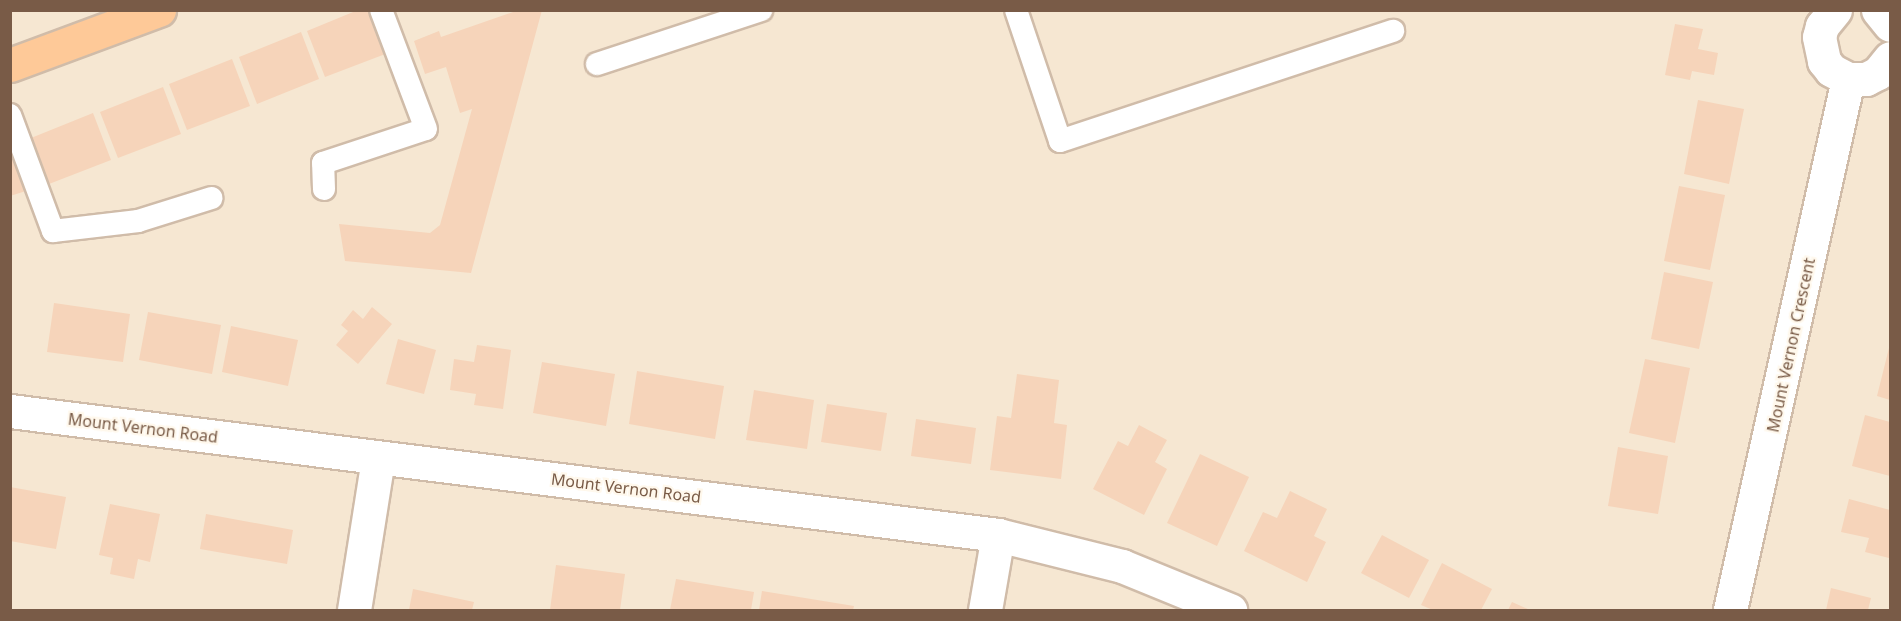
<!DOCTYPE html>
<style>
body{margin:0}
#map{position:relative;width:1901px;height:621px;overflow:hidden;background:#fef5e4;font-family:"Noto Sans",sans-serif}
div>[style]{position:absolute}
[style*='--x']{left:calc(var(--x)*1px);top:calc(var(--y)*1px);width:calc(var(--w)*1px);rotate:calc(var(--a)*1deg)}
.residential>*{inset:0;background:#f6e7d2}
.building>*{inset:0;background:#f6d4ba}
.roads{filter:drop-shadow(2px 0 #d0bca9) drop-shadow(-2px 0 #d0bca9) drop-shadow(0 2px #d0bca9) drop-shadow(0 -2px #d0bca9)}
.service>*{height:22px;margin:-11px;padding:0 11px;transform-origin:11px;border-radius:11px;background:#fff}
.minor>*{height:33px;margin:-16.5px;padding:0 16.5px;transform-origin:16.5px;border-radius:16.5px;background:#fff}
.tertiary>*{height:33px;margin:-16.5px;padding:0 16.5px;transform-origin:16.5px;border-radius:16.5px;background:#fff}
.trunk>*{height:33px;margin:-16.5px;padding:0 16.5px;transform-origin:16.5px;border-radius:16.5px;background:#fec998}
span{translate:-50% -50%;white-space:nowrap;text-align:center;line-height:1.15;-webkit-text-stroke:4.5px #fff8ec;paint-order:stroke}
.street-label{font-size:16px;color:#795b47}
.frame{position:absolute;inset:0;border:12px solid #795b47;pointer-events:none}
</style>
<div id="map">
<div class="residential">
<div style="clip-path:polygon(11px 11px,1890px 11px,1890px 610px,11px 610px)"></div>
</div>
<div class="building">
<div style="clip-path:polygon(358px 10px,372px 10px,388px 53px,325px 77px,307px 31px)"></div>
<div style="clip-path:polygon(519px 10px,542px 10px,471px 273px,345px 261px,339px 224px,430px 233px,440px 225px,472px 109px,460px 113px,446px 67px,425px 74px,414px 41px,439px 31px,441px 37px)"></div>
<div style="clip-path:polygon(1675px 24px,1703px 29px,1698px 49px,1718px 53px,1714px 75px,1692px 71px,1690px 80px,1665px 75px)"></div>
<div style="clip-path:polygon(301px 32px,319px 79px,257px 104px,239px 57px)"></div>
<div style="clip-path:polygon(232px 59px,250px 106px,187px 130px,169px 84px)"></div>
<div style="clip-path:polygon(163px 87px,181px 134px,118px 158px,100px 112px)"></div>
<div style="clip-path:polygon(1698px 100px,1744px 109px,1729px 184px,1684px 174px)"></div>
<div style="clip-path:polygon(93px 113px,111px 160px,49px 184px,31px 138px)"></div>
<div style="clip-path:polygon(16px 150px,29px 190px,10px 196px,10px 151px)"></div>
<div style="clip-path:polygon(1679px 186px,1725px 195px,1710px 270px,1664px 261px)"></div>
<div style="clip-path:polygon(1664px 272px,1713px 282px,1699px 349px,1651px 339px)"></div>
<div style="clip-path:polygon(54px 303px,130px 314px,123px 362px,47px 352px)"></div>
<div style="clip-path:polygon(372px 307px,392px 324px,358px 364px,336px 345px,348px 331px,341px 325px,353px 310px,363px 319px)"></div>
<div style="clip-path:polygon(148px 312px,221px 325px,212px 374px,139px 360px)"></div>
<div style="clip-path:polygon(231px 326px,298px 340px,288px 386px,222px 372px)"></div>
<div style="clip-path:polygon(398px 339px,436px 350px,424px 394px,386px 384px)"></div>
<div style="clip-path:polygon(1890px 344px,1890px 400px,1877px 396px)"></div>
<div style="clip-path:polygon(477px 345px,511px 350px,503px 409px,474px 405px,476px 394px,450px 390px,454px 359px,474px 362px)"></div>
<div style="clip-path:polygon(1645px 359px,1690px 368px,1675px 443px,1629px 433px)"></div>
<div style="clip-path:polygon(542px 362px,615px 374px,606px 426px,533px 413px)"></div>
<div style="clip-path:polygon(637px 371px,724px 386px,715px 439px,629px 424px)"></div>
<div style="clip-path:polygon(1017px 374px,1059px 380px,1054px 423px,1067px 425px,1061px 479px,990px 470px,997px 416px,1011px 418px)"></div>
<div style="clip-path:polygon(754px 390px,814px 400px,807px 449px,746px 440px)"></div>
<div style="clip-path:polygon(827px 404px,887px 413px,881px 451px,821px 442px)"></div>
<div style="clip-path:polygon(1865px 415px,1890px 422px,1890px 476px,1852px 466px)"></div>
<div style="clip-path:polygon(916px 419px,976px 428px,971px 464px,911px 456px)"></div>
<div style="clip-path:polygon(1139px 425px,1167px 440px,1155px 462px,1167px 469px,1144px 515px,1093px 489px,1118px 441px,1128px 446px)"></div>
<div style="clip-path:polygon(1618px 447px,1668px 456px,1658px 514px,1608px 506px)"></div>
<div style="clip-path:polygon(1200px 454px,1249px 477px,1217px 546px,1167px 523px)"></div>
<div style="clip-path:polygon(10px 487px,66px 497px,56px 549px,10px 541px)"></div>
<div style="clip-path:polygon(1290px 491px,1327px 509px,1314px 536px,1326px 542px,1307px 582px,1244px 551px,1263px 512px,1277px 518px)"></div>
<div style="clip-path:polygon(1849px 499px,1890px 510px,1889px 558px,1865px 552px,1869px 538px,1841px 532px)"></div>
<div style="clip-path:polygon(110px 504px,160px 514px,150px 562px,138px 559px,134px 579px,110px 574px,113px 558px,99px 555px)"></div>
<div style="clip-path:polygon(206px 514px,293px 530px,287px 564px,200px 549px)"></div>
<div style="clip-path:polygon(1382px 535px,1429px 560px,1409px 598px,1361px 573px)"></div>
<div style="clip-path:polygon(1442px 563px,1492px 589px,1481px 610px,1433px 610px,1421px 605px)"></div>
<div style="clip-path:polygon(556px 565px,625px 574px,620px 610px,550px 610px)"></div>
<div style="clip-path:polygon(676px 579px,754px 592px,751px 610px,670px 610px)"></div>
<div style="clip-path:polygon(1831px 588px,1871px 598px,1868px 610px,1826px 610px)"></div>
<div style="clip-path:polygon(413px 589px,474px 602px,472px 610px,409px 610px)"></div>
<div style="clip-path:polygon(762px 591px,854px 606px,853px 610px,759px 610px)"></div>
<div style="clip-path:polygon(1512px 602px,1530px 610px,1508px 610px)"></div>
</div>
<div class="roads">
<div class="service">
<div style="--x:1016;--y:10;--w:138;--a:71.4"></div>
<div style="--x:1060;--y:141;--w:351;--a:-18.3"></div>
<div style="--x:597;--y:64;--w:173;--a:-18.2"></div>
<div style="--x:10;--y:115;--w:124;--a:69.7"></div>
<div style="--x:53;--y:231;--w:86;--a:-6.7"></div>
<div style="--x:138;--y:221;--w:77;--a:-17.3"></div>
<div style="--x:324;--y:189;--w:26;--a:-92"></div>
<div style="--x:323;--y:163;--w:108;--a:-18.3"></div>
<div style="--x:426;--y:129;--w:127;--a:-110.7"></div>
</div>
<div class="minor">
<div style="--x:1835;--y:10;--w:21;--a:129"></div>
<div style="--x:1822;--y:26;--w:11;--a:105"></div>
<div style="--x:1819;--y:37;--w:25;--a:78"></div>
<div style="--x:1824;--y:61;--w:11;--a:52"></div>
<div style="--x:1831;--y:70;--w:19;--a:28"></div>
<div style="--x:1848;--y:79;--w:18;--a:0"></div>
<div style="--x:1866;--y:79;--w:13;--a:-27"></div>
<div style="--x:1878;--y:73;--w:19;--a:-51"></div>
<div style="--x:1878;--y:10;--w:19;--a:51"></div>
<div style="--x:354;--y:610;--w:154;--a:-81"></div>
<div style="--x:985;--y:610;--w:76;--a:-80.2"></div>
<div style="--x:1730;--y:610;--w:544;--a:-77.47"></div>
</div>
<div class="tertiary">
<div style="--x:10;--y:411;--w:996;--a:7.15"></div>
<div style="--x:998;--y:535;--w:128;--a:14"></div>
<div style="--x:1122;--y:566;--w:117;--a:22.2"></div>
</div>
<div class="trunk">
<div style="--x:10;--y:65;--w:159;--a:-20.3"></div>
</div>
</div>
<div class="street-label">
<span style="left:1791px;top:345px;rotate:-78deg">Mount Vernon Crescent</span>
<span style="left:143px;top:428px;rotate:7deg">Mount Vernon Road</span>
<span style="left:626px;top:488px;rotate:7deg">Mount Vernon Road</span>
</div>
<div class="frame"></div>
</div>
